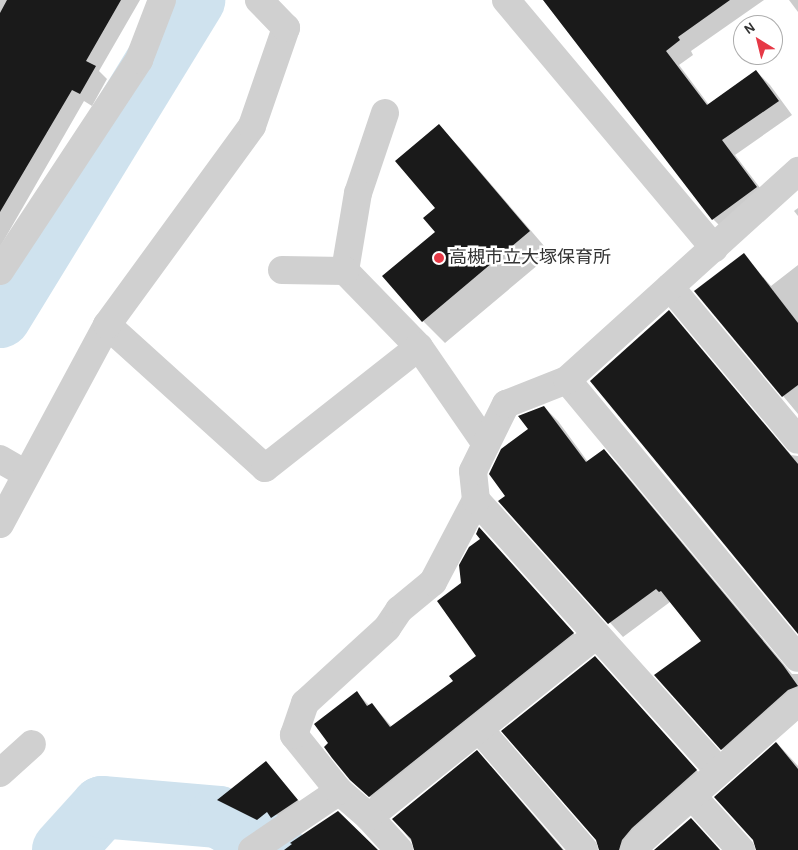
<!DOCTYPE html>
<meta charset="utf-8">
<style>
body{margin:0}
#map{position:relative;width:798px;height:850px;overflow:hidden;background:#fff;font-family:"Alegreya Sans","Noto Sans JP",sans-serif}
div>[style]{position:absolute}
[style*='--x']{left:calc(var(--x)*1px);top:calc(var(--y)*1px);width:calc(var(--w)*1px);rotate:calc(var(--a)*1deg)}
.shadow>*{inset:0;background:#0003}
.river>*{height:62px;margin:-31px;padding:0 31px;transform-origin:31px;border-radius:31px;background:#cfe2ee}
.building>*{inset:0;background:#1a1a1a}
.minor>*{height:28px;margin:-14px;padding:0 14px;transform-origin:14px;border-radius:14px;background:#d0d0d0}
.dots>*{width:14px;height:14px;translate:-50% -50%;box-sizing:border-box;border:2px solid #fff;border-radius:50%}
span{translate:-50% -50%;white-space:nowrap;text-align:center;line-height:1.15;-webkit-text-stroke:5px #fff;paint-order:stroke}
.poi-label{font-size:18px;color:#333}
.left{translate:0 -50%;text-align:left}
.north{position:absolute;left:733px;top:15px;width:50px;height:50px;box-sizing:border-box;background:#fff;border:1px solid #adadad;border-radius:50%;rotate:324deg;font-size:14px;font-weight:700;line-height:20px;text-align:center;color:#333}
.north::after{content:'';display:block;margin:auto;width:18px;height:22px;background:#e63946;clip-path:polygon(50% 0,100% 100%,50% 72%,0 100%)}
</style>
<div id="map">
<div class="shadow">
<div style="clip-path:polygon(0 0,140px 0,99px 71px,107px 79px,92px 106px,84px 101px,0 247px)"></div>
<div style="clip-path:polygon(543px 0,764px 0,691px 51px,693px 55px,679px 65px,709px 105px,756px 71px,770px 85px,792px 115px,735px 155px,770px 201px,727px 233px,713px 219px)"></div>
<div style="clip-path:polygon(789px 0,798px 0,798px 12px)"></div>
<div style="clip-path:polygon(439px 126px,460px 148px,551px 254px,445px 343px,423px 321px,436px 232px)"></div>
<div style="clip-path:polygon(798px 208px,798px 216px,794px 211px)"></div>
<div style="clip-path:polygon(744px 255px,771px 286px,798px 265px,798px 414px,696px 291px)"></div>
<div style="clip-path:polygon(669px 312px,791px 455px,798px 456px,798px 631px)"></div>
<div style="clip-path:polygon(544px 407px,558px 421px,588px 462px,604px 451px,618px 465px,792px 674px,798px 674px,798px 707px,735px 762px,722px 749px,703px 642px,670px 602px,623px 637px,500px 501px,507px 496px,530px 429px)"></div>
<div style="clip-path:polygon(480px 529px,586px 647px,384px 809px,365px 793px,357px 693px,370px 706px,372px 704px,392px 727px,455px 682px,478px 656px,462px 584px,482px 540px)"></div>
<div style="clip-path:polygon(609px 672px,710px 785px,639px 850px,600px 850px)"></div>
<div style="clip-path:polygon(777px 743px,798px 766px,798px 850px,757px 850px,754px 839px,716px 797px)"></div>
<div style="clip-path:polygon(266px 763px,312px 816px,287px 833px,272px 817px,243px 781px)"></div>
<div style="clip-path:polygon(491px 766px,564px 850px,415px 850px,415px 846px,394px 819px)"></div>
</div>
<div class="river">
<div style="--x:0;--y:317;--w:372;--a:-58.5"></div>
<div style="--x:63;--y:850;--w:58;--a:-47.8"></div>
<div style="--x:102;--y:807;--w:117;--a:4.9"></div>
<div style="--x:219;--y:817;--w:65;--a:30.5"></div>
</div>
<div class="building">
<div style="clip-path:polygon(7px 0,121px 0,86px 61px,96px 66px,80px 94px,72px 90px,0 212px,0 13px)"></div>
<div style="clip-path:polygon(543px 0,730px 0,678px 37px,680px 40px,666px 51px,707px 105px,756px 70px,779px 101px,722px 140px,757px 187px,712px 220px)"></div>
<div style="clip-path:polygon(439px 124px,530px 231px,422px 322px,382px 276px,435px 232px,423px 218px,435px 208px,395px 161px)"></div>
<div style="clip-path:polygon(744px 253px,798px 323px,798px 385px,782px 397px,694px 291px)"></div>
<div style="clip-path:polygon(669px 310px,798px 464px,798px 634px,590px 381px)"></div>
<div style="clip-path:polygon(544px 406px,586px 462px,604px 449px,783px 665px,798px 686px,788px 690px,721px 750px,654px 675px,701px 641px,661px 591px,659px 592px,656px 589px,608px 624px,498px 501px,505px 496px,489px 474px,501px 449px,528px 429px,518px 416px)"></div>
<div style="clip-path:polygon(479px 527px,574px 633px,369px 797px,350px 780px,332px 758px,324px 747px,328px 743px,314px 724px,357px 691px,367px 706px,372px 703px,390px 727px,453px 681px,449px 676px,476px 656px,437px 601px,461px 583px,459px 565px,469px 547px,480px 539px,476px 534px)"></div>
<div style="clip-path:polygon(595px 656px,697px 770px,632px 828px,622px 840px,619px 850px,599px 850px,596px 840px,501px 731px)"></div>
<div style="clip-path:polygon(776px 742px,798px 769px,798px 850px,756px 850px,753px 840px,714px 797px)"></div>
<div style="clip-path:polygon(477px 750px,563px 850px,414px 850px,411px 839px,392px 819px)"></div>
<div style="clip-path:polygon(266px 761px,298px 800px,271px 818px,267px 812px,257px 820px,217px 800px)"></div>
<div style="clip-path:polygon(338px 811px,378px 850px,284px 850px,292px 844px,290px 843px)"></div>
<div style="clip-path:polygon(691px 818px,720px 850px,654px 850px)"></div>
</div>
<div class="minor">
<div style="--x:506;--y:0;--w:324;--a:50"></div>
<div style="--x:385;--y:113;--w:84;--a:108.6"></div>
<div style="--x:358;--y:193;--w:79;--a:99.5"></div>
<div style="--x:345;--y:271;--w:106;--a:45.8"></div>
<div style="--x:282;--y:270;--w:63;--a:0.9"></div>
<div style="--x:0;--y:271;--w:253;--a:-56.6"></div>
<div style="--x:139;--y:60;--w:64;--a:-69"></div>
<div style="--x:670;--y:287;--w:199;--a:50.1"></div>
<div style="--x:107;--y:325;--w:213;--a:42.1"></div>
<div style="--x:265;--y:468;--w:196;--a:-38.2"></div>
<div style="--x:419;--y:347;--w:118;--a:55.4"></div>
<div style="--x:567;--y:380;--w:361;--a:50.3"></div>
<div style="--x:0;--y:459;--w:30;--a:30"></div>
<div style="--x:476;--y:500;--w:364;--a:48.1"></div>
<div style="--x:0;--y:524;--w:226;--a:-61.7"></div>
<div style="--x:107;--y:325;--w:246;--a:-53.9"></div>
<div style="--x:252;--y:126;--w:104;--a:-70.9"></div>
<div style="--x:286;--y:28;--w:39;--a:-134"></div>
<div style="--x:479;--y:729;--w:160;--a:49"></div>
<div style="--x:0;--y:773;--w:43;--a:-42.2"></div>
<div style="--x:692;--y:796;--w:73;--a:47.8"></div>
<div style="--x:369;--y:817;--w:291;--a:-38.7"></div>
<div style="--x:252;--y:850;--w:105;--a:-34.1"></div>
<div style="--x:399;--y:850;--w:45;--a:-132.3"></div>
<div style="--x:369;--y:817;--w:40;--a:-139"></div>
<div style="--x:339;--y:791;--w:72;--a:-128.8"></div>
<div style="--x:294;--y:735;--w:34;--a:-71"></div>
<div style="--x:305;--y:703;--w:111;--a:-42.4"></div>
<div style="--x:387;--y:628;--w:22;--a:-56"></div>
<div style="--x:399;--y:610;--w:44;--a:-39.5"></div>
<div style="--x:433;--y:582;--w:93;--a:-62.3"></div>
<div style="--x:476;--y:500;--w:29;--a:-96"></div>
<div style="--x:473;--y:471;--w:75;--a:-63.8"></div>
<div style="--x:506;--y:404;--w:66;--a:-21.5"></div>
<div style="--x:567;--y:380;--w:312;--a:-42.1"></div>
<div style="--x:634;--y:850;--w:13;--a:-51"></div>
<div style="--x:642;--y:840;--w:208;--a:-41.5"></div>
</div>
<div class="dots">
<div style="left:439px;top:258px;background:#e63946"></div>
</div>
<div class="poi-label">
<span class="left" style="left:449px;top:258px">高槻市立大塚保育所</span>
</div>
<div class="north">N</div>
</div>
